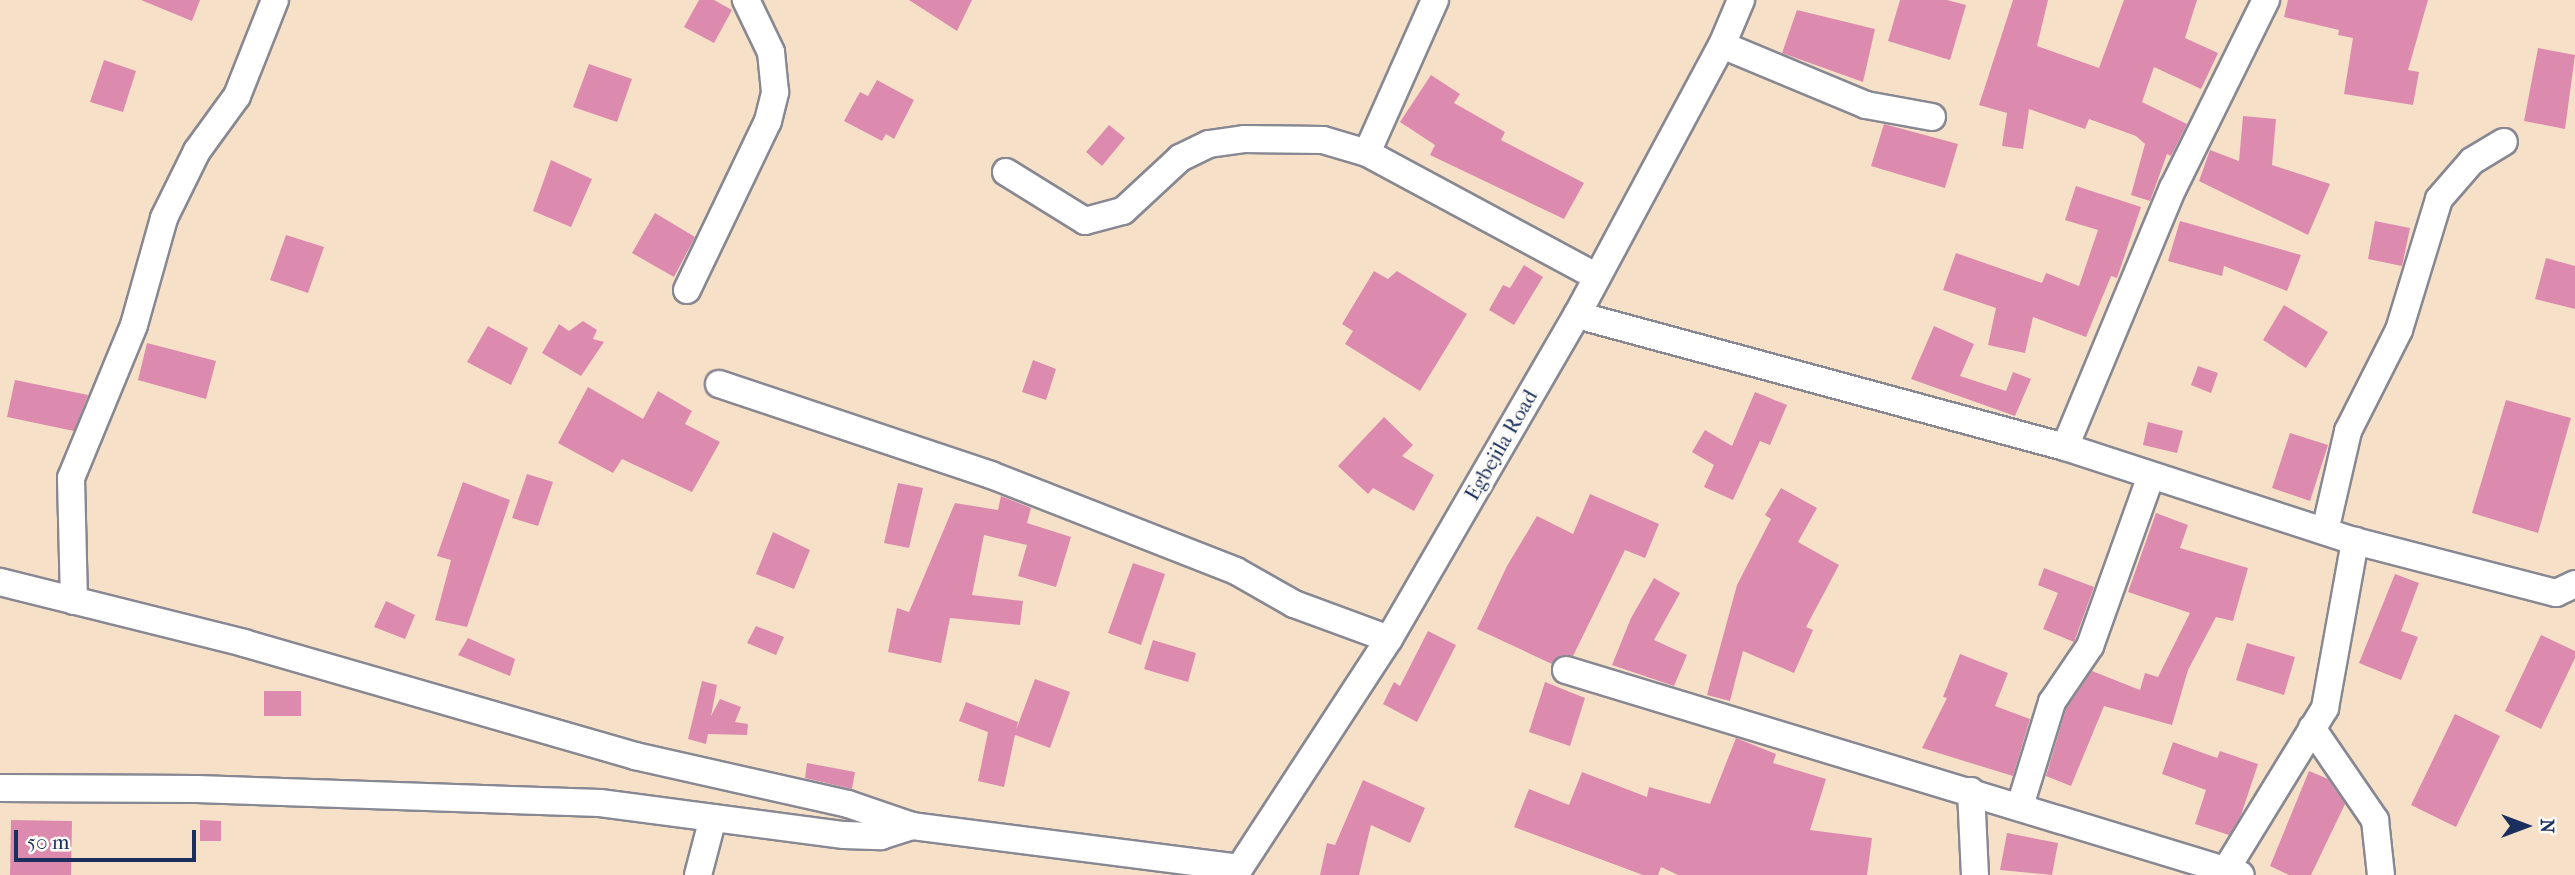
<!DOCTYPE html>
<style>
body{margin:0}
#map{position:relative;width:2575px;height:875px;overflow:hidden;background:#f6e1c8;font-family:"IM FELL French Canon",serif}
div>[style]{position:absolute}
[style*='--x']{left:calc(var(--x)*1px);top:calc(var(--y)*1px);width:calc(var(--w)*1px);rotate:calc(var(--a)*1deg)}
.building>*{inset:0;background:#dc8baf}
.roads{filter:drop-shadow(2px 0 #888893) drop-shadow(-2px 0 #888893) drop-shadow(0 2px #888893) drop-shadow(0 -2px #888893)}
.minor>*{height:26px;margin:-13px;padding:0 13px;transform-origin:13px;border-radius:13px;background:#fff}
span{translate:-50% -50%;white-space:nowrap;text-align:center;line-height:1.15;-webkit-text-stroke:6px #fdfcf7;paint-order:stroke}
.street-label{font-size:21px;color:#1b2f5e}
.north{position:absolute;left:2491px;top:791px;width:70px;height:70px;-webkit-text-stroke:5px #fdfcf7;paint-order:stroke;rotate:90deg;font-size:19px;font-weight:700;line-height:28px;text-align:center;color:#1b2f5e}
.north::after{content:'';display:block;margin:auto;width:24px;height:32px;background:#1b2f5e;clip-path:polygon(50% 0,100% 100%,50% 72%,0 100%)}
.scale{position:absolute;left:14px;top:830px;width:182px;height:32px;box-sizing:border-box;border:4px solid #1b2f5e;border-top:0;padding-left:9px;font-size:21px;line-height:24px;white-space:nowrap;color:#1b2f5e;-webkit-text-stroke:5px #fdfcf7;paint-order:stroke}
</style>
<div id="map">
<div class="building">
<div style="clip-path:polygon(141px 0,200px 0,192px 21px)"></div>
<div style="clip-path:polygon(699px 0,714px 0,732px 10px,714px 43px,684px 27px)"></div>
<div style="clip-path:polygon(909px 0,972px 0,957px 31px)"></div>
<div style="clip-path:polygon(1900px 0,1947px 0,1966px 5px,1950px 60px,1888px 41px)"></div>
<div style="clip-path:polygon(2013px 0,2048px 0,2037px 46px,2099px 68px,2124px 0,2197px 0,2185px 38px,2218px 53px,2201px 89px,2154px 67px,2142px 102px,2187px 124px,2171px 156px,2167px 154px,2150px 201px,2131px 195px,2145px 144px,2136px 136px,2089px 119px,2085px 129px,2029px 109px,2023px 149px,2002px 146px,2007px 113px,1979px 105px)"></div>
<div style="clip-path:polygon(2288px 0,2428px 0,2408px 70px,2419px 72px,2413px 105px,2344px 94px,2353px 38px,2338px 35px,2339px 30px,2284px 17px)"></div>
<div style="clip-path:polygon(1797px 10px,1875px 29px,1863px 82px,1782px 53px)"></div>
<div style="clip-path:polygon(2538px 48px,2575px 55px,2565px 129px,2524px 121px)"></div>
<div style="clip-path:polygon(104px 60px,136px 71px,123px 112px,90px 102px)"></div>
<div style="clip-path:polygon(589px 64px,632px 79px,617px 122px,573px 107px)"></div>
<div style="clip-path:polygon(1431px 75px,1460px 94px,1454px 103px,1505px 132px,1501px 140px,1584px 183px,1564px 219px,1430px 155px,1435px 145px,1400px 122px)"></div>
<div style="clip-path:polygon(877px 80px,914px 100px,894px 139px,886px 134px,882px 141px,844px 121px,860px 92px,868px 96px)"></div>
<div style="clip-path:polygon(2243px 116px,2276px 119px,2272px 165px,2330px 184px,2308px 235px,2199px 181px,2210px 150px,2239px 161px)"></div>
<div style="clip-path:polygon(1884px 124px,1958px 144px,1945px 188px,1871px 166px)"></div>
<div style="clip-path:polygon(1109px 125px,1125px 138px,1102px 166px,1086px 152px)"></div>
<div style="clip-path:polygon(551px 160px,592px 179px,571px 227px,533px 211px)"></div>
<div style="clip-path:polygon(2076px 186px,2141px 207px,2117px 278px,2111px 276px,2086px 337px,2033px 317px,2025px 353px,1988px 345px,1996px 308px,1943px 290px,1956px 253px,2042px 283px,2046px 273px,2079px 286px,2098px 230px,2065px 220px)"></div>
<div style="clip-path:polygon(655px 213px,695px 237px,674px 277px,632px 253px)"></div>
<div style="clip-path:polygon(2180px 221px,2301px 255px,2287px 291px,2224px 266px,2222px 276px,2168px 261px)"></div>
<div style="clip-path:polygon(2375px 221px,2410px 228px,2402px 266px,2368px 259px)"></div>
<div style="clip-path:polygon(286px 235px,324px 247px,308px 293px,270px 280px)"></div>
<div style="clip-path:polygon(2546px 258px,2575px 266px,2575px 309px,2535px 299px)"></div>
<div style="clip-path:polygon(1524px 265px,1543px 277px,1514px 325px,1489px 310px,1503px 285px,1510px 288px)"></div>
<div style="clip-path:polygon(1374px 271px,1388px 279px,1397px 271px,1467px 314px,1420px 391px,1345px 344px,1353px 331px,1342px 324px)"></div>
<div style="clip-path:polygon(2284px 305px,2328px 332px,2306px 368px,2263px 340px)"></div>
<div style="clip-path:polygon(583px 321px,597px 330px,593px 339px,604px 342px,581px 376px,542px 353px,559px 324px,569px 331px)"></div>
<div style="clip-path:polygon(488px 326px,528px 348px,511px 385px,467px 362px)"></div>
<div style="clip-path:polygon(1934px 326px,1974px 344px,1960px 376px,2006px 391px,2013px 372px,2031px 379px,2015px 416px,1911px 379px)"></div>
<div style="clip-path:polygon(147px 343px,216px 361px,206px 399px,138px 380px)"></div>
<div style="clip-path:polygon(1033px 360px,1056px 369px,1046px 400px,1022px 392px)"></div>
<div style="clip-path:polygon(2198px 366px,2218px 373px,2211px 393px,2191px 385px)"></div>
<div style="clip-path:polygon(15px 380px,88px 395px,74px 431px,7px 417px)"></div>
<div style="clip-path:polygon(588px 387px,643px 419px,658px 391px,692px 411px,685px 424px,720px 442px,692px 492px,622px 459px,613px 473px,558px 443px)"></div>
<div style="clip-path:polygon(1755px 392px,1787px 405px,1770px 445px,1760px 441px,1733px 500px,1704px 487px,1714px 465px,1692px 452px,1705px 430px,1732px 446px)"></div>
<div style="clip-path:polygon(2506px 400px,2571px 418px,2538px 533px,2472px 513px)"></div>
<div style="clip-path:polygon(1384px 417px,1413px 445px,1402px 456px,1434px 475px,1414px 511px,1373px 488px,1368px 494px,1338px 466px)"></div>
<div style="clip-path:polygon(2148px 422px,2183px 431px,2177px 453px,2143px 445px)"></div>
<div style="clip-path:polygon(2290px 433px,2328px 445px,2310px 501px,2272px 488px)"></div>
<div style="clip-path:polygon(527px 474px,553px 482px,538px 526px,512px 518px)"></div>
<div style="clip-path:polygon(463px 482px,510px 500px,467px 627px,435px 620px,451px 560px,437px 556px)"></div>
<div style="clip-path:polygon(898px 483px,923px 488px,909px 548px,884px 543px)"></div>
<div style="clip-path:polygon(1781px 488px,1817px 508px,1798px 542px,1839px 565px,1806px 627px,1813px 630px,1794px 673px,1743px 651px,1730px 701px,1707px 695px,1737px 585px,1771px 519px,1765px 515px)"></div>
<div style="clip-path:polygon(1590px 494px,1659px 524px,1645px 558px,1625px 550px,1573px 656px,1562px 655px,1552px 664px,1477px 629px,1507px 566px,1537px 516px,1573px 534px)"></div>
<div style="clip-path:polygon(1001px 496px,1031px 508px,1027px 523px,1071px 537px,1056px 587px,1018px 576px,1027px 545px,984px 535px,972px 595px,1023px 601px,1020px 625px,950px 618px,941px 663px,888px 652px,897px 608px,909px 612px,955px 503px,998px 510px)"></div>
<div style="clip-path:polygon(2156px 513px,2188px 525px,2180px 548px,2248px 568px,2233px 621px,2216px 617px,2188px 670px,2172px 725px,2104px 706px,2071px 786px,2046px 776px,2066px 709px,2092px 671px,2140px 690px,2145px 673px,2158px 677px,2190px 613px,2128px 592px)"></div>
<div style="clip-path:polygon(773px 532px,810px 550px,794px 589px,756px 574px)"></div>
<div style="clip-path:polygon(1133px 563px,1165px 574px,1141px 645px,1108px 633px)"></div>
<div style="clip-path:polygon(2044px 568px,2094px 587px,2074px 642px,2043px 629px,2058px 593px,2038px 585px)"></div>
<div style="clip-path:polygon(2395px 574px,2419px 583px,2401px 631px,2418px 637px,2401px 680px,2359px 663px)"></div>
<div style="clip-path:polygon(1654px 578px,1680px 593px,1654px 640px,1687px 655px,1674px 686px,1612px 665px,1631px 618px)"></div>
<div style="clip-path:polygon(386px 601px,415px 615px,405px 639px,374px 627px)"></div>
<div style="clip-path:polygon(756px 626px,784px 637px,776px 655px,747px 643px)"></div>
<div style="clip-path:polygon(1428px 631px,1456px 645px,1417px 722px,1383px 704px,1394px 682px,1400px 686px)"></div>
<div style="clip-path:polygon(2541px 635px,2575px 651px,2575px 658px,2541px 729px,2505px 711px)"></div>
<div style="clip-path:polygon(468px 638px,515px 659px,510px 676px,458px 655px)"></div>
<div style="clip-path:polygon(1153px 640px,1196px 653px,1188px 682px,1144px 669px)"></div>
<div style="clip-path:polygon(2247px 643px,2295px 657px,2284px 695px,2236px 680px)"></div>
<div style="clip-path:polygon(1960px 654px,2008px 673px,1995px 706px,2030px 719px,2013px 776px,1922px 748px,1947px 698px,1943px 697px)"></div>
<div style="clip-path:polygon(1035px 679px,1070px 692px,1050px 748px,1015px 735px,1004px 787px,978px 781px,988px 732px,959px 721px,966px 702px,1018px 722px,1016px 730px)"></div>
<div style="clip-path:polygon(702px 681px,717px 685px,711px 716px,720px 699px,741px 707px,735px 722px,748px 724px,747px 735px,708px 734px,706px 744px,688px 739px)"></div>
<div style="clip-path:polygon(1545px 682px,1585px 698px,1570px 746px,1529px 732px)"></div>
<div style="clip-path:polygon(264px 691px,301px 691px,301px 716px,264px 716px)"></div>
<div style="clip-path:polygon(2455px 714px,2500px 736px,2456px 827px,2411px 805px)"></div>
<div style="clip-path:polygon(1736px 738px,1776px 754px,1773px 763px,1826px 779px,1810px 830px,1872px 838px,1867px 875px,1678px 875px,1661px 867px,1658px 875px,1643px 875px,1514px 827px,1529px 789px,1569px 805px,1582px 772px,1647px 797px,1649px 787px,1710px 804px)"></div>
<div style="clip-path:polygon(2173px 742px,2217px 758px,2220px 751px,2258px 764px,2241px 815px,2229px 835px,2195px 824px,2206px 790px,2162px 774px)"></div>
<div style="clip-path:polygon(807px 763px,855px 772px,852px 789px,805px 778px)"></div>
<div style="clip-path:polygon(2309px 771px,2328px 779px,2345px 804px,2311px 875px,2289px 875px,2270px 866px)"></div>
<div style="clip-path:polygon(1363px 780px,1425px 808px,1410px 843px,1371px 825px,1359px 875px,1320px 875px,1327px 843px,1335px 845px)"></div>
<div style="clip-path:polygon(11px 820px,72px 821px,71px 875px,10px 875px)"></div>
<div style="clip-path:polygon(200px 820px,221px 821px,221px 841px,200px 841px)"></div>
<div style="clip-path:polygon(2007px 833px,2058px 843px,2052px 875px,2000px 870px)"></div>
</div>
<div class="roads">
<div class="minor">
<div style="--x:1435;--y:0;--w:167;--a:114"></div>
<div style="--x:1367;--y:153;--w:261;--a:28.3"></div>
<div style="--x:1722;--y:45;--w:156;--a:22.6"></div>
<div style="--x:1866;--y:105;--w:67;--a:10.3"></div>
<div style="--x:1006;--y:172;--w:93;--a:31.8"></div>
<div style="--x:1085;--y:221;--w:39;--a:-15"></div>
<div style="--x:1123;--y:211;--w:78;--a:-42.9"></div>
<div style="--x:1180;--y:158;--w:32;--a:-26"></div>
<div style="--x:1209;--y:144;--w:35;--a:-8"></div>
<div style="--x:1244;--y:139;--w:79;--a:0.7"></div>
<div style="--x:1323;--y:140;--w:46;--a:16.5"></div>
<div style="--x:687;--y:290;--w:187;--a:-64.4"></div>
<div style="--x:768;--y:121;--w:30;--a:-76"></div>
<div style="--x:775;--y:92;--w:40;--a:-95.7"></div>
<div style="--x:771;--y:52;--w:58;--a:-115.7"></div>
<div style="--x:1577;--y:315;--w:506;--a:15.14"></div>
<div style="--x:2065;--y:447;--w:305;--a:18"></div>
<div style="--x:2355;--y:541;--w:208;--a:14.5"></div>
<div style="--x:2556;--y:593;--w:21;--a:-25"></div>
<div style="--x:719;--y:384;--w:287;--a:18.5"></div>
<div style="--x:991;--y:475;--w:263;--a:21.4"></div>
<div style="--x:1236;--y:571;--w:67;--a:29.6"></div>
<div style="--x:1294;--y:604;--w:101;--a:20.2"></div>
<div style="--x:2065;--y:447;--w:281;--a:-67.4"></div>
<div style="--x:2173;--y:188;--w:210;--a:-63.7"></div>
<div style="--x:2325;--y:531;--w:103;--a:-77"></div>
<div style="--x:2348;--y:431;--w:113;--a:-63.2"></div>
<div style="--x:2399;--y:330;--w:137;--a:-73"></div>
<div style="--x:2439;--y:199;--w:50;--a:-49"></div>
<div style="--x:2472;--y:161;--w:37;--a:-31"></div>
<div style="--x:0;--y:582;--w:252;--a:14"></div>
<div style="--x:244;--y:643;--w:407;--a:16.1"></div>
<div style="--x:635;--y:756;--w:218;--a:12.7"></div>
<div style="--x:848;--y:804;--w:68;--a:19"></div>
<div style="--x:74;--y:601;--w:123;--a:-91.4"></div>
<div style="--x:71;--y:478;--w:165;--a:-67.6"></div>
<div style="--x:134;--y:325;--w:111;--a:-74.3"></div>
<div style="--x:164;--y:218;--w:75;--a:-63.8"></div>
<div style="--x:197;--y:151;--w:68;--a:-54"></div>
<div style="--x:237;--y:96;--w:103;--a:-68.4"></div>
<div style="--x:1566;--y:670;--w:705;--a:16.89"></div>
<div style="--x:2312;--y:728;--w:112;--a:55.6"></div>
<div style="--x:2375;--y:820;--w:55;--a:83.8"></div>
<div style="--x:0;--y:788;--w:197;--a:0.3"></div>
<div style="--x:197;--y:789;--w:403;--a:2"></div>
<div style="--x:600;--y:803;--w:246;--a:7.5"></div>
<div style="--x:844;--y:835;--w:37;--a:2"></div>
<div style="--x:881;--y:836;--w:33;--a:-18"></div>
<div style="--x:912;--y:826;--w:329;--a:7.3"></div>
<div style="--x:1971;--y:791;--w:84;--a:87.3"></div>
<div style="--x:2020;--y:806;--w:109;--a:-72.9"></div>
<div style="--x:2052;--y:702;--w:68;--a:-55.8"></div>
<div style="--x:2090;--y:646;--w:178;--a:-70.3"></div>
<div style="--x:2227;--y:868;--w:188;--a:-58.5"></div>
<div style="--x:2325;--y:708;--w:170;--a:-79.8"></div>
<div style="--x:698;--y:875;--w:59;--a:-75.3"></div>
<div style="--x:1235;--y:875;--w:282;--a:-56.9"></div>
<div style="--x:1389;--y:639;--w:375;--a:-59.9"></div>
<div style="--x:1577;--y:315;--w:306;--a:-61.8"></div>
<div style="--x:1722;--y:45;--w:49;--a:-67.1"></div>
</div>
</div>
<div class="street-label">
<span style="left:1501px;top:445px;rotate:-60deg">Egbejila Road</span>
</div>
<div class="north">N</div>
<div class="scale">50 m</div>
</div>
